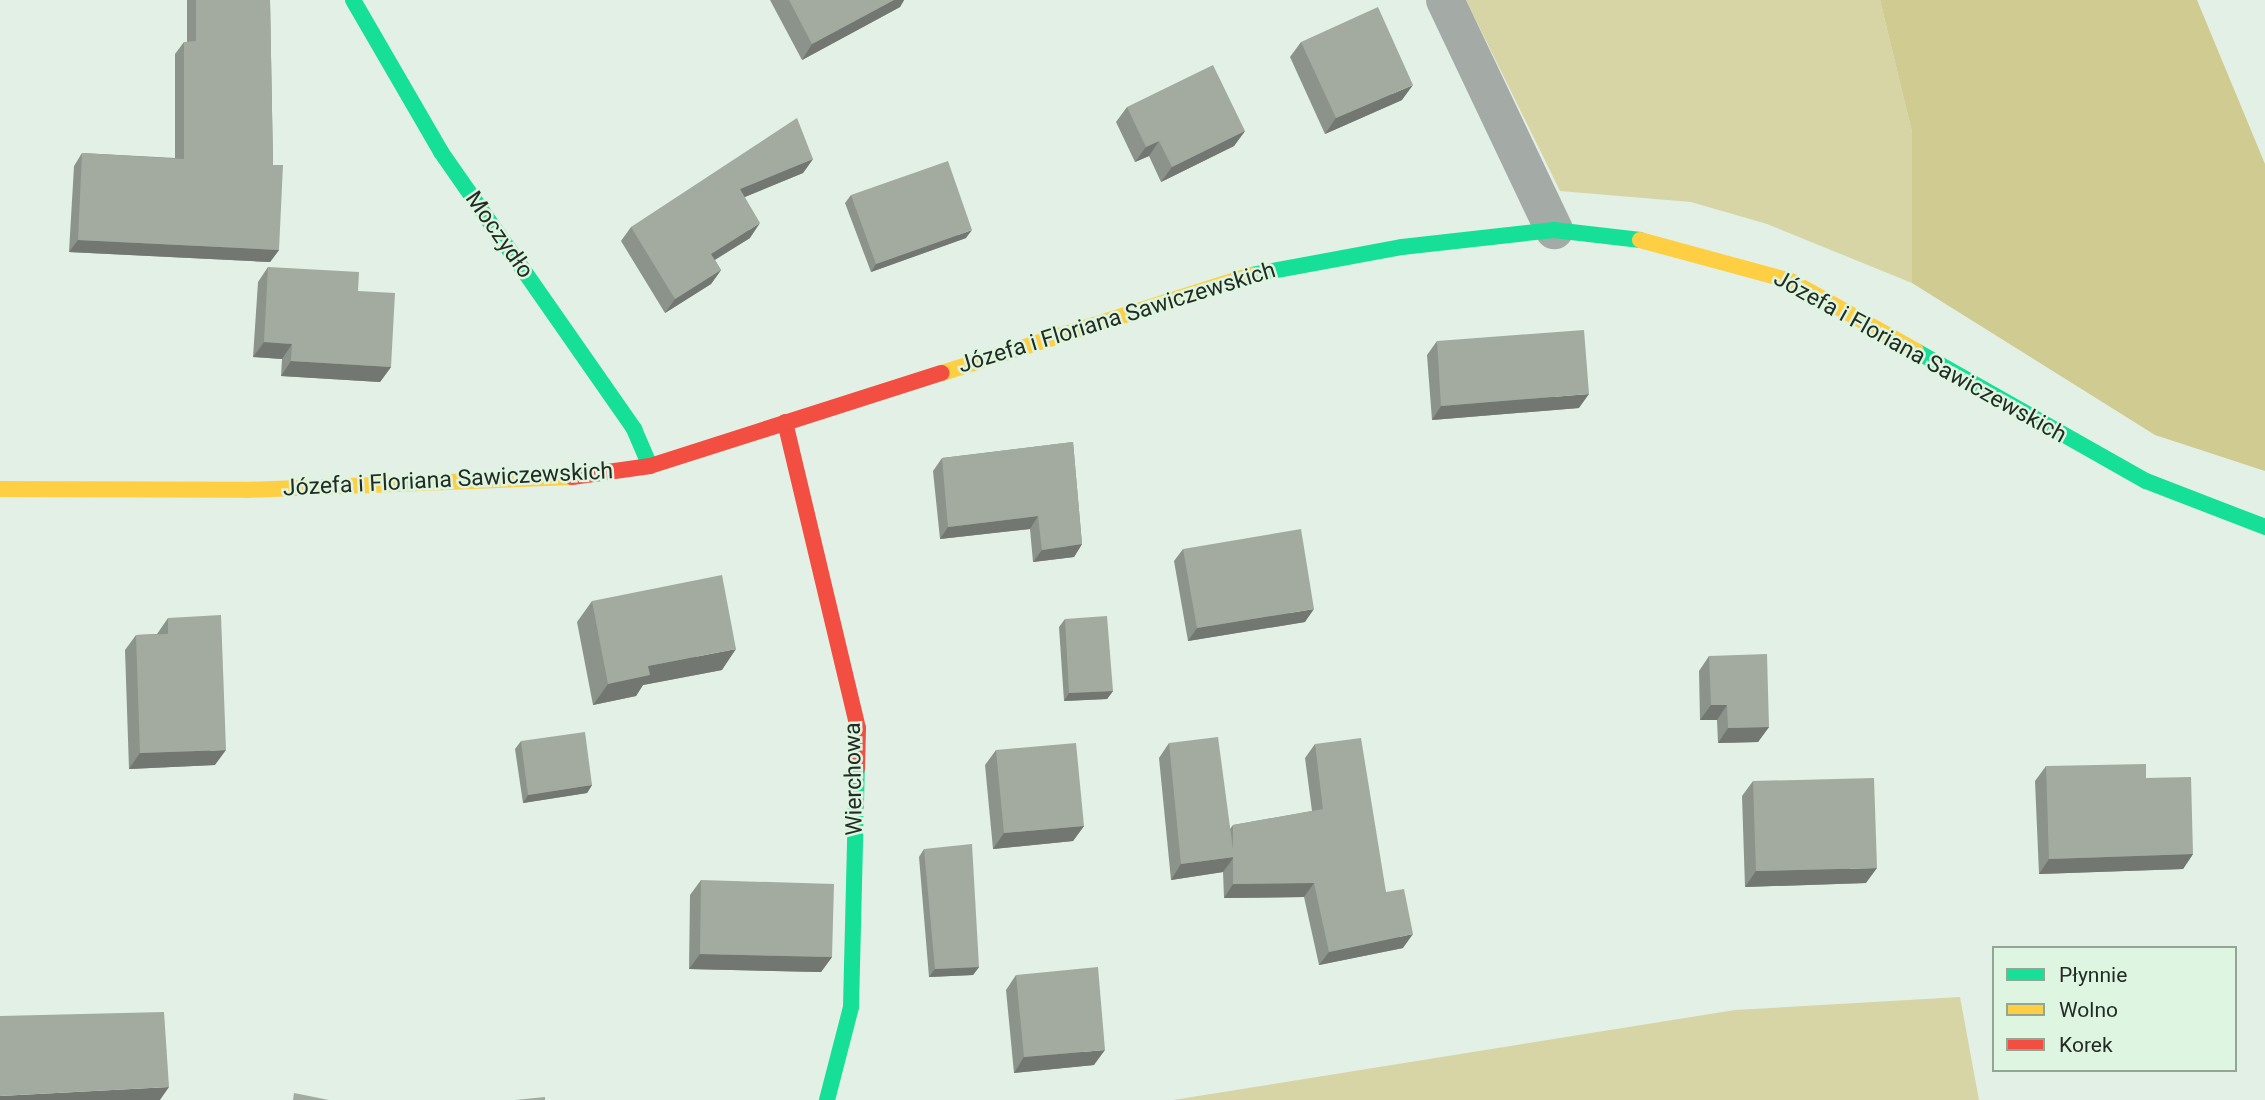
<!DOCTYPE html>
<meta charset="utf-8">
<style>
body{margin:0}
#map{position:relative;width:2265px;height:1100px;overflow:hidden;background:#e3f0e5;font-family:Roboto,sans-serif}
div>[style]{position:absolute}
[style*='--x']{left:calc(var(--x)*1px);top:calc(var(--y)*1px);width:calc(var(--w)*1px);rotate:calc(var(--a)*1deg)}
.green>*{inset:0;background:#d7d5a6}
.forest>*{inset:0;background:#cfcb91}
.street>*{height:38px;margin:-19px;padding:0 19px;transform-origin:19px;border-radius:19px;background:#a4aba7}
.fast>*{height:16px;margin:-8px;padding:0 8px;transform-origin:8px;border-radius:8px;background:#16e098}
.slow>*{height:16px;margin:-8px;padding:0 8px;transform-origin:8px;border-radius:8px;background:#ffcf43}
.jam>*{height:16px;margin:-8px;padding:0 8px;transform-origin:8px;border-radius:8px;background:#f24e42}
.wall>*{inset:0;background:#8c938a}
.shaded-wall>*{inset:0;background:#727871}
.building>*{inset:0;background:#a3aba1}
span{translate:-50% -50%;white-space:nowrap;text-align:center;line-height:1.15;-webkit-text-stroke:5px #def5e1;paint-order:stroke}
.street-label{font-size:23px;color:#232c24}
.legend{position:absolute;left:1992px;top:946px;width:245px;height:126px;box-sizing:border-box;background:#def5e1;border:2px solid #93a595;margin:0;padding:9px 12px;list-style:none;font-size:21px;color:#232c24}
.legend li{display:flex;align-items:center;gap:14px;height:35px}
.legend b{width:35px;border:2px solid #93a595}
</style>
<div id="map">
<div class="green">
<div style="clip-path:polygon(1466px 0,1880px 0,1912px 132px,1912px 283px,1767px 224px,1691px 202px,1560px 191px)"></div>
<div style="clip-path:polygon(1960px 997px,1979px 1100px,1173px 1100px,1735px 1010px)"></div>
</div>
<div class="forest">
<div style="clip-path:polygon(1880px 0,2197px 0,2265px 164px,2265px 471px,2155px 435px,1912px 283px,1912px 132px)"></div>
</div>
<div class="street">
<div style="--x:1445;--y:0;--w:255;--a:64.6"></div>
</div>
<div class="fast">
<div style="--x:353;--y:0;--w:176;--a:59.9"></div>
<div style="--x:441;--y:152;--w:338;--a:55.1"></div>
<div style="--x:634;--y:429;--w:40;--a:66.6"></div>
<div style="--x:1251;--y:275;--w:154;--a:-10.5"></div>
<div style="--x:1402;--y:247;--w:153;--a:-6.4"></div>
<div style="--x:1554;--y:230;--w:87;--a:6.6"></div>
<div style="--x:1916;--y:351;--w:264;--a:29.5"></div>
<div style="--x:2146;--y:481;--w:128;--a:21.1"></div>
<div style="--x:827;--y:1100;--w:96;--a:-75.5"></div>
<div style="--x:851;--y:1007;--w:238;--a:-88.6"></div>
</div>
<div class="slow">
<div style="--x:1640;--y:240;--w:156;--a:15.2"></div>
<div style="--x:1791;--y:281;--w:143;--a:29.2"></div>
<div style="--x:942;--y:373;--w:324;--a:-17.6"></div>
<div style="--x:0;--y:489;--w:246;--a:0.2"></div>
<div style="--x:246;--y:490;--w:326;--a:-2.3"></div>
</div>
<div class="jam">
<div style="--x:785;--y:422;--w:315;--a:76.6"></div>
<div style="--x:858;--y:728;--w:41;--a:91.4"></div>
<div style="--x:572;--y:477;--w:79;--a:-8"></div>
<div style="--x:650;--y:466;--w:306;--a:-17.7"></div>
</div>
<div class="wall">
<div style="clip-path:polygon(187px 0,270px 0,273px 165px,279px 250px,270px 262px,69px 252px,74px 166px,82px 153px,175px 158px,175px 54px,184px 42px,187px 42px)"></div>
<div style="clip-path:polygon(770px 0,904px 0,900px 7px,802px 60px)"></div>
<div style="clip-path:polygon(1301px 42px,1402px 100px,1325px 134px,1290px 57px)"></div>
<div style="clip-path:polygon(1127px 107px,1245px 131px,1234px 146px,1161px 182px,1149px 156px,1135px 162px,1116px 122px)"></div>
<div style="clip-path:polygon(813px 159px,803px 173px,745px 197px,750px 238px,715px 260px,721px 270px,711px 284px,665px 313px,621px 241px,631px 227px)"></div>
<div style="clip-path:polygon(851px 195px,966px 238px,871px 272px,845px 203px)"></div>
<div style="clip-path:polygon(268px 267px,358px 291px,391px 367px,380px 382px,281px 376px,282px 359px,253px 357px,258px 282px)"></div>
<div style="clip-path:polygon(1437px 341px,1579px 408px,1432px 420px,1427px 355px)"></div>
<div style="clip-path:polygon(1073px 442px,1082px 544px,1074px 557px,1033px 562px,1030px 529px,940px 539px,933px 471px,942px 458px)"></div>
<div style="clip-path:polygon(1183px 549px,1305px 622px,1188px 641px,1174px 561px)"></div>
<div style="clip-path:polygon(592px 601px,722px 670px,643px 685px,636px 696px,593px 705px,577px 622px)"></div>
<div style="clip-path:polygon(168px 618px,215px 765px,129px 769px,125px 650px,136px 635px,157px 634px)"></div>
<div style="clip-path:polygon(1065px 619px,1113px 691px,1107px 699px,1064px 701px,1059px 627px)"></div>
<div style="clip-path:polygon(1709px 656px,1769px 727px,1758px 742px,1718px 743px,1717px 720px,1700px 720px,1699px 671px)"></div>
<div style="clip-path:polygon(521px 741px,592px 785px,587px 793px,523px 803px,515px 749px)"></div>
<div style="clip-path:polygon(1169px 743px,1230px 829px,1233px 825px,1312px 811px,1305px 758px,1315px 744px,1386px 892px,1403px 948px,1319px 965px,1304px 897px,1224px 898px,1223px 872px,1171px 880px,1159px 758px)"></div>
<div style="clip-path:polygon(996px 750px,1084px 826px,1073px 841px,993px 849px,985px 765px)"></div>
<div style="clip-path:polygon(2046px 766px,2146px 778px,2193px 854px,2183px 869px,2039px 874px,2035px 781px)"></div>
<div style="clip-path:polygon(1753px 781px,1866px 883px,1745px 887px,1742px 796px)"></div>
<div style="clip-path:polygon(924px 849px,979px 967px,973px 975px,929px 977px,919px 857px)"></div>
<div style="clip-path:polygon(701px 880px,832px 957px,821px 972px,689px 969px,690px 895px)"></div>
<div style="clip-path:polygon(1016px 975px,1094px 1065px,1014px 1073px,1006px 990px)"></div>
</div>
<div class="shaded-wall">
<div style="clip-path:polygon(894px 0,904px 0,900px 7px,802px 60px,812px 44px)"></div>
<div style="clip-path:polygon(1413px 85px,1402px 100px,1325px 134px,1336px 118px)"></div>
<div style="clip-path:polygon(1245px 131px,1234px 146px,1161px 182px,1172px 167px)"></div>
<div style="clip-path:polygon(1159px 141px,1149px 156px,1135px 162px,1146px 147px)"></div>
<div style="clip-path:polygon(813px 159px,803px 173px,730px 203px,740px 189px)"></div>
<div style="clip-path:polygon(760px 223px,750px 238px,701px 268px,711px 254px)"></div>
<div style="clip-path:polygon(972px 230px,966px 238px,871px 272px,876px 264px)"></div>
<div style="clip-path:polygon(78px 240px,279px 250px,270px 262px,69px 252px)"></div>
<div style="clip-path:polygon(721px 270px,711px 284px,665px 313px,675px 299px)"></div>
<div style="clip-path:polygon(264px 342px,292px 344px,282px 359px,253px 357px)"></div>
<div style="clip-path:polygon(291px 361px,391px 367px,380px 382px,281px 376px)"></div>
<div style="clip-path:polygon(1589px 394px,1579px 408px,1432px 420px,1441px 406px)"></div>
<div style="clip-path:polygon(1038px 516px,1030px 529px,940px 539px,948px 527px)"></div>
<div style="clip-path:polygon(1082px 544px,1074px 557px,1033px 562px,1042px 550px)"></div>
<div style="clip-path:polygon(1314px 609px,1305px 622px,1188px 641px,1197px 628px)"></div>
<div style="clip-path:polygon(736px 649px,722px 670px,643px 685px,636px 696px,593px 705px,608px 684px,648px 666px)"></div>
<div style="clip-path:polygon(1113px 691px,1107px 699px,1064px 701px,1069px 693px)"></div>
<div style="clip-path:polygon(1711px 705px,1727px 705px,1717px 720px,1700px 720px)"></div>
<div style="clip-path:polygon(1769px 727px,1758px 742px,1718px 743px,1728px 728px)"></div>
<div style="clip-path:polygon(226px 750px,215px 765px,129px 769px,140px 753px)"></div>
<div style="clip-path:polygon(592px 785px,587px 793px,523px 803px,528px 795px)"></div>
<div style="clip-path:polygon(1084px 826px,1073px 841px,993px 849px,1004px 833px)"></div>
<div style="clip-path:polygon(2193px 854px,2183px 869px,2039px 874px,2049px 859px)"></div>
<div style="clip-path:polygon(1234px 857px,1223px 872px,1171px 880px,1181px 864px)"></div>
<div style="clip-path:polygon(1877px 868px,1866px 883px,1745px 887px,1756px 871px)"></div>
<div style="clip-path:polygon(1314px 883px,1304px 897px,1224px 898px,1233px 884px)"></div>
<div style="clip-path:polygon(1413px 934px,1403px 948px,1319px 965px,1329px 952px)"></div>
<div style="clip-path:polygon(700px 954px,832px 957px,821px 972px,689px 969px)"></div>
<div style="clip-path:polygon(979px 967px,973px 975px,929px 977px,935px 969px)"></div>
<div style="clip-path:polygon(1105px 1050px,1094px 1065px,1014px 1073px,1024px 1057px)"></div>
<div style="clip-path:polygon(169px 1087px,160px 1100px,0 1100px,0 1096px)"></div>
</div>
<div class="building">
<div style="clip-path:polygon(196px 0,270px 0,273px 165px,283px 165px,279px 250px,78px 240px,82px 153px,184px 159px,184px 42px,196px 41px)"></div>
<div style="clip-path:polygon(789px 0,894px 0,812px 44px)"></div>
<div style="clip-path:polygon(1378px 7px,1413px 85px,1336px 118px,1301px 42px)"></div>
<div style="clip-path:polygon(1213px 65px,1245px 131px,1172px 167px,1159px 141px,1146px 147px,1127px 107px)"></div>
<div style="clip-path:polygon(797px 118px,813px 159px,740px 189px,760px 223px,711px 254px,721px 270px,675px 299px,631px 227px)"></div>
<div style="clip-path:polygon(948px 161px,972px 230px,876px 264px,851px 195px)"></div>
<div style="clip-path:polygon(268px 267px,359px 272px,358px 291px,395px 293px,391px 367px,291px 361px,292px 344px,264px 342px)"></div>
<div style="clip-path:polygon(1584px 330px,1589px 394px,1441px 406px,1437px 341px)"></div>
<div style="clip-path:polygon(1073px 442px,1082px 544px,1042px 550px,1038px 516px,948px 527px,942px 458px)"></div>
<div style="clip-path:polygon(1301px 529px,1314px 609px,1197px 628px,1183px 549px)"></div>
<div style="clip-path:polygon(722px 575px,736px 649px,648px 666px,650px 675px,608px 684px,592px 601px)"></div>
<div style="clip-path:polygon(221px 615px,226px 750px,140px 753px,136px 635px,168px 634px,168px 618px)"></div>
<div style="clip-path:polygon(1107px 616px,1113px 691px,1069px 693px,1065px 619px)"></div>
<div style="clip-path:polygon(1767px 654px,1769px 727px,1728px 728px,1727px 705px,1711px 705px,1709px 656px)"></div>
<div style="clip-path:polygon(585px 732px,592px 785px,528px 795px,521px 741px)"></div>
<div style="clip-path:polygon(1218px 737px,1234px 857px,1181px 864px,1169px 743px)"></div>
<div style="clip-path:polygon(1361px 738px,1386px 892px,1404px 889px,1413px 934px,1329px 952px,1314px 883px,1233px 884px,1233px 825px,1323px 809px,1315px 744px)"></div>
<div style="clip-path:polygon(1076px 743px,1084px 826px,1004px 833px,996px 750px)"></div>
<div style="clip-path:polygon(2146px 764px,2146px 778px,2191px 777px,2193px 854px,2049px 859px,2046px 766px)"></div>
<div style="clip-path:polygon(1874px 778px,1877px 868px,1756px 871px,1753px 781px)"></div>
<div style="clip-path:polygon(972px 844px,979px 967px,935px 969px,924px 849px)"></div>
<div style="clip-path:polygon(701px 880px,834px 884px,832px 957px,700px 954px)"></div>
<div style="clip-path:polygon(1098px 967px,1105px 1050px,1024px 1057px,1016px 975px)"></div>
<div style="clip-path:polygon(164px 1012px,169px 1087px,0 1096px,0 1016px)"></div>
<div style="clip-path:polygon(294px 1093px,329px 1100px,293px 1100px)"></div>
<div style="clip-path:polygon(545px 1097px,545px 1100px,515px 1100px)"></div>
</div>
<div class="street-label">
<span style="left:499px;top:235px;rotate:55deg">Moczydło</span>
<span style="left:1117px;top:318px;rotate:-17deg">Józefa i Floriana Sawiczewskich</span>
<span style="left:1920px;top:357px;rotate:29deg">Józefa i Floriana Sawiczewskich</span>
<span style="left:448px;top:480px;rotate:-3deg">Józefa i Floriana Sawiczewskich</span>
<span style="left:854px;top:779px;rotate:-91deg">Wierchowa</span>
</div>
<ul class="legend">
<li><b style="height:9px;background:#16e098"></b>Płynnie</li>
<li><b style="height:9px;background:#ffcf43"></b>Wolno</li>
<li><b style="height:9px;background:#f24e42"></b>Korek</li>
</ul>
</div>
